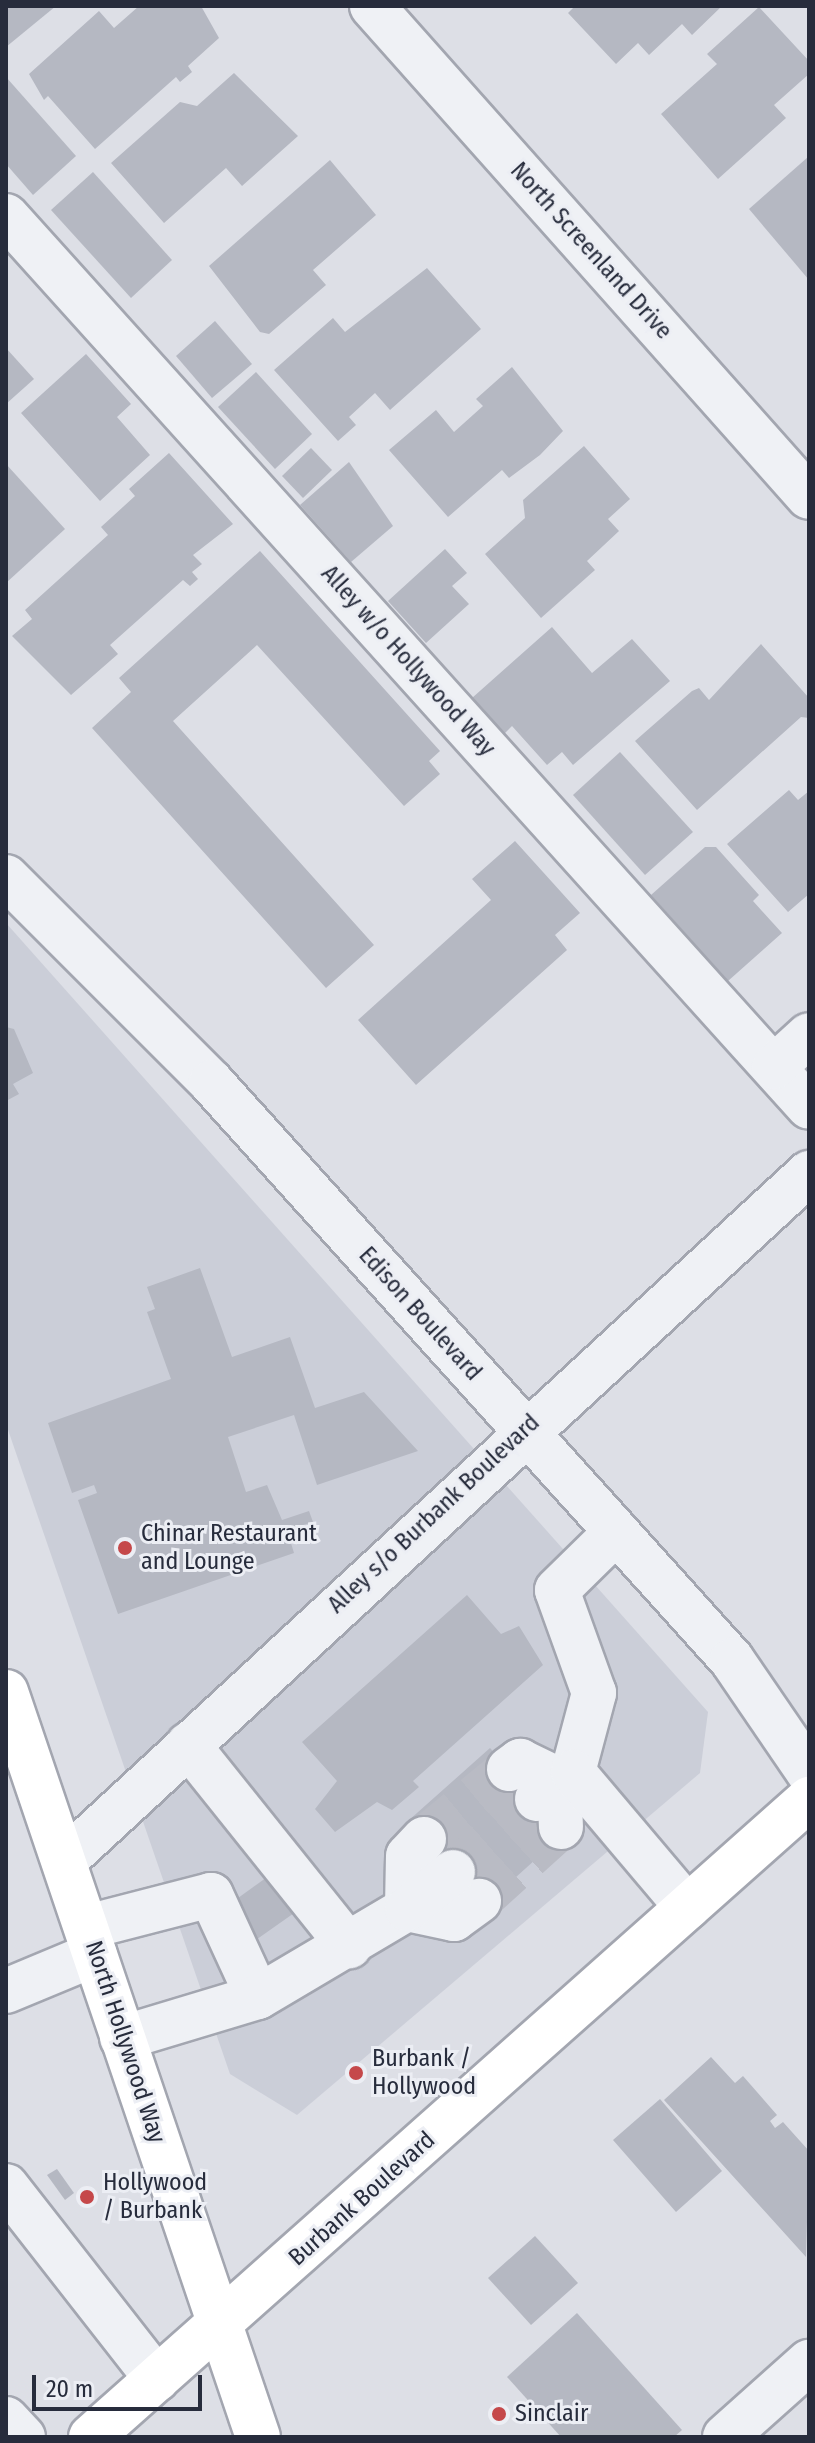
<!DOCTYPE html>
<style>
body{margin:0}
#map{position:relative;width:815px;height:2443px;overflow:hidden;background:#dddfe6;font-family:"Fira Sans Condensed",sans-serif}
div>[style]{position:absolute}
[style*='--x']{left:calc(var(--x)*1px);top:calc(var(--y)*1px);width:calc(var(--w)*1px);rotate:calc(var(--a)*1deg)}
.built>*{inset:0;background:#cbced8}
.building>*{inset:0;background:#b5b8c2}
.minor-tunnel>*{height:44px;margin-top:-22px;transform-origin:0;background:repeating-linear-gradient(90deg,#b9bbc4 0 44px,transparent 0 66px)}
.roads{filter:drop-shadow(2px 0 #a3a6b0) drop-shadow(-2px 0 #a3a6b0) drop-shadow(0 2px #a3a6b0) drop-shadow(0 -2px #a3a6b0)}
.minor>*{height:44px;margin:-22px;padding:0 22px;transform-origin:22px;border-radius:22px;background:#eff1f5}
.major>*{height:44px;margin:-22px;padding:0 22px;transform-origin:22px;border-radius:22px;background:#fff}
.dots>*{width:22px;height:22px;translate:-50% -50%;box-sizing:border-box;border:4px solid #eceef4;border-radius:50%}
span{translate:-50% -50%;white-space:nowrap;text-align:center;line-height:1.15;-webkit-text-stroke:6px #eceef4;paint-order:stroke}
.street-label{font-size:24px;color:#272c3c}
.poi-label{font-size:24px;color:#272c3c}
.left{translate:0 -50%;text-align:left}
.frame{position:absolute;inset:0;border:8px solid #272c3c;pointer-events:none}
.scale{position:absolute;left:32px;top:2375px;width:170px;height:36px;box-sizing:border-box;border:4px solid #272c3c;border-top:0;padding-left:10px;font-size:24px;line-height:28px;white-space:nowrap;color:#272c3c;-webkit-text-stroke:6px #eceef4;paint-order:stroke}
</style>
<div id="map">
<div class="built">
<div style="clip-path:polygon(6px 923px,708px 1712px,700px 1773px,297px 2115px,230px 2074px,6px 1424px)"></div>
</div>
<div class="building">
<div style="clip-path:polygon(6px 6px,56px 6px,6px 47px)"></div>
<div style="clip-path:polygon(139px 6px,201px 6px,219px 38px,188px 66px,192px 72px,180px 82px,176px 77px,95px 149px,48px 96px,44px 100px,29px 74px,99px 11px,114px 28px)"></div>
<div style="clip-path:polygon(575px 6px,722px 6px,692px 35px,682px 24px,649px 55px,638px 43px,616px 64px,568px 13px)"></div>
<div style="clip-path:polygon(759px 7px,809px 61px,809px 74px,774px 105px,786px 118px,718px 179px,661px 114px,717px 64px,707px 54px)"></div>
<div style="clip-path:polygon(234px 73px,298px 136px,242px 186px,226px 168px,164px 223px,111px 163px,180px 102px,197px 106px)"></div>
<div style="clip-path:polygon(6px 77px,76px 156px,33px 195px,6px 164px)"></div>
<div style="clip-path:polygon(808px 157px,809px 159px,809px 280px,749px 209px)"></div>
<div style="clip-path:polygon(330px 160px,376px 215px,313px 270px,326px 285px,269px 334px,260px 332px,209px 266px)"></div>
<div style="clip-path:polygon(93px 172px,172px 260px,131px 298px,51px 210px)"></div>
<div style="clip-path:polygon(427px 268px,481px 329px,390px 410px,375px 393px,349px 417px,356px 425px,338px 441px,274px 370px,333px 318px,345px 332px)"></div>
<div style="clip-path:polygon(215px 321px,252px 364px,212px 398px,176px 356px)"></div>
<div style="clip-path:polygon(6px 348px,34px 379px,6px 404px)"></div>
<div style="clip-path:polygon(86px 354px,131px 404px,117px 417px,150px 455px,100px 501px,21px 413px)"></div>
<div style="clip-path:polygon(512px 367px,563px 431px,540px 455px,509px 478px,502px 470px,448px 517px,389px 450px,436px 410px,454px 432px,483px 406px,476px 399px)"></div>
<div style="clip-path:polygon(256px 372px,312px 434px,275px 469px,218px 407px)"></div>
<div style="clip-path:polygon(584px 446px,630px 499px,608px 519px,619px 531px,587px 561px,595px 570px,541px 618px,485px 554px,525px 518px,523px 500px)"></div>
<div style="clip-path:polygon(311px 448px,332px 470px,303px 498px,282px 476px)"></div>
<div style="clip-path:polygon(169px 453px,233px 524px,193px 555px,202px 564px,192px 572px,198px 579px,190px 586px,183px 580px,110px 645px,118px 654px,71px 695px,12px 636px,32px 619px,25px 610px,108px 535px,101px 527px,135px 496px,129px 489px)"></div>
<div style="clip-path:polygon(349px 462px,393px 526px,351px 562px,300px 505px)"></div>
<div style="clip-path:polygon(6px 464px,65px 529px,6px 583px)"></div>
<div style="clip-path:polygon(445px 549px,467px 573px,452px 586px,469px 604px,426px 643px,388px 601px)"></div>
<div style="clip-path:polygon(260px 551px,440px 751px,429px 761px,440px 774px,404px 806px,257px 645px,173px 721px,374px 945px,326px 988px,92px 728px,131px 692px,119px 678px)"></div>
<div style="clip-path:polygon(552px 627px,592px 673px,632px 639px,670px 681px,573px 765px,562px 752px,547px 765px,512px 726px,504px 734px,472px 698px)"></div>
<div style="clip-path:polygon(761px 644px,809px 698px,809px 718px,801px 717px,697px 810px,635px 741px,692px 691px,699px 688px,709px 700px)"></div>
<div style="clip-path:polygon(620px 752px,693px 832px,645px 875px,573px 795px)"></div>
<div style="clip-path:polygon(789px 790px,798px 800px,809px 791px,809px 894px,788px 912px,727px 844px)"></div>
<div style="clip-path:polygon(515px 841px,580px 913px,555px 935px,567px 950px,416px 1085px,358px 1020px,491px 900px,472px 879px)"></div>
<div style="clip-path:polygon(705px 847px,716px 847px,759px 895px,753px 901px,782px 933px,728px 981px,651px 895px)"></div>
<div style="clip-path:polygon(6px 1027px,14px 1029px,33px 1073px,13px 1084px,19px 1094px,6px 1101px)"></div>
<div style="clip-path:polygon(200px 1268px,232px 1357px,290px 1337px,315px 1408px,364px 1392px,418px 1451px,317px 1485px,294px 1415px,228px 1437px,246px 1492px,267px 1485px,282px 1520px,309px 1511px,313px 1522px,287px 1530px,294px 1553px,118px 1614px,78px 1500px,97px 1493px,94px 1485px,72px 1493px,48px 1423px,171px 1379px,147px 1312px,155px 1309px,147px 1287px)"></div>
<div style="clip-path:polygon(467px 1595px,501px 1634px,519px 1626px,543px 1665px,413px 1781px,419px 1787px,392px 1810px,377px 1802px,335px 1832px,315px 1809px,337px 1781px,302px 1742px)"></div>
<div style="clip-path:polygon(490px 1748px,566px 1832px,484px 1906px,408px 1821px)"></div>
<div style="clip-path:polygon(270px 1875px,297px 1911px,253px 1942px,227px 1906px)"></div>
<div style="clip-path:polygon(711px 2057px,735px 2083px,743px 2076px,777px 2115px,770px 2121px,775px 2128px,783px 2122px,809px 2151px,806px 2257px,664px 2100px)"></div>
<div style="clip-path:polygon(660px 2099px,722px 2171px,676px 2212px,613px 2140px)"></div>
<div style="clip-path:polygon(57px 2169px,74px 2193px,65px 2200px,47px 2175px)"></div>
<div style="clip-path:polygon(535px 2236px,578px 2283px,531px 2325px,488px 2278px)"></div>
<div style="clip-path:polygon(577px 2313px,682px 2430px,674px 2437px,561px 2437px,507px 2377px)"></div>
</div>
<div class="minor-tunnel">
<div style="--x:424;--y:1839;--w:110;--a:-39.5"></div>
<div style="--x:453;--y:1872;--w:111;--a:-41"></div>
<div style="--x:479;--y:1901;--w:110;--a:-42.1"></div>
</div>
<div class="roads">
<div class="minor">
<div style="--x:372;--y:6;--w:657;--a:48.33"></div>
<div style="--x:6;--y:216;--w:1199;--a:47.97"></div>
<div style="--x:6;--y:877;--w:290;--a:45"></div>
<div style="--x:211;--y:1082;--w:778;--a:47.97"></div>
<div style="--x:732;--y:1660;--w:137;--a:55.7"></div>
<div style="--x:774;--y:1067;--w:47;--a:-42.4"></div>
<div style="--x:188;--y:1745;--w:258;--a:51.3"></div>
<div style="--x:509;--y:1769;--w:14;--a:-36"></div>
<div style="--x:520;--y:1761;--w:43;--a:26"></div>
<div style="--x:559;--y:1780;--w:47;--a:87.6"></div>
<div style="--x:573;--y:1772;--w:82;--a:-75.1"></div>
<div style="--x:594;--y:1693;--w:109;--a:-109.8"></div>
<div style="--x:557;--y:1590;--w:83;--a:-44.5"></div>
<div style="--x:537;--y:1799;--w:45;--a:-36.9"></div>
<div style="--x:573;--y:1772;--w:177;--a:49.8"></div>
<div style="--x:424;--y:1839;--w:23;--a:133"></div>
<div style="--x:408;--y:1856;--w:53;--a:91.1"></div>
<div style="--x:407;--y:1909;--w:48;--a:12"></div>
<div style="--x:454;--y:1919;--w:31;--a:-36"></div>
<div style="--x:65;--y:1860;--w:1013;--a:-42.72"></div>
<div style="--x:87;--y:1927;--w:128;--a:-14.5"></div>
<div style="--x:211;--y:1895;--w:112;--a:65.3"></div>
<div style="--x:6;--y:1991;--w:96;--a:-22.6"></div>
<div style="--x:122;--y:2038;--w:142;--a:-16.8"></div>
<div style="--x:258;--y:1997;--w:173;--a:-30.6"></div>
<div style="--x:407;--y:1909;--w:59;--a:-38.8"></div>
<div style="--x:6;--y:2186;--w:245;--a:52"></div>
<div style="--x:6;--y:2419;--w:25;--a:47"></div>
<div style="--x:725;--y:2437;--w:113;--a:-41.8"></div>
</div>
<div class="major">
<div style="--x:6;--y:1692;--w:786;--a:71.31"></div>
<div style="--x:91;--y:2437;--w:961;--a:-41.62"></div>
</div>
</div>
<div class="dots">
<div style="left:125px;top:1548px;background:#c5484a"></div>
<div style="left:356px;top:2073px;background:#c5484a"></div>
<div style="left:87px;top:2197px;background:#c5484a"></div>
<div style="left:499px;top:2414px;background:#c5484a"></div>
</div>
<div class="street-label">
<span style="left:591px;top:251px;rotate:48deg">North Screenland Drive</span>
<span style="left:408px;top:661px;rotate:48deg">Alley w/o Hollywood Way</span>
<span style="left:420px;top:1314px;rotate:48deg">Edison Boulevard</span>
<span style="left:434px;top:1514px;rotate:-43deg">Alley s/o Burbank Boulevard</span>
<span style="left:125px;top:2042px;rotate:72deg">North Hollywood Way</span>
<span style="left:362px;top:2199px;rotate:-42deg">Burbank Boulevard</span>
</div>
<div class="poi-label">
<span class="left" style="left:141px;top:1548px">Chinar Restaurant<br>and Lounge</span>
<span class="left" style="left:372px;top:2073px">Burbank /<br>Hollywood</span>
<span class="left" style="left:103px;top:2197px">Hollywood<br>/ Burbank</span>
<span class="left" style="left:515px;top:2414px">Sinclair</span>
</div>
<div class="frame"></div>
<div class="scale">20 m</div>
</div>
